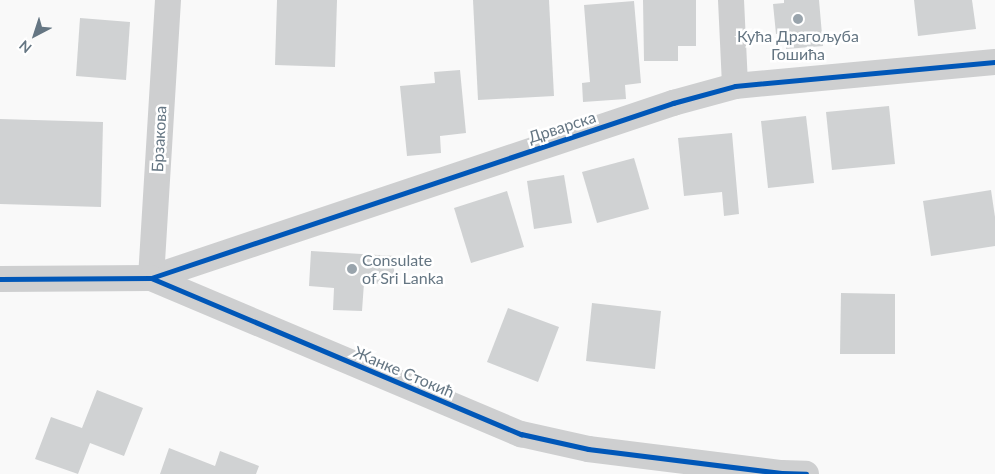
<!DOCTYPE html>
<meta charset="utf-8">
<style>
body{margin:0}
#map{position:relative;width:995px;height:474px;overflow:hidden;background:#f9f9f9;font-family:Lato,sans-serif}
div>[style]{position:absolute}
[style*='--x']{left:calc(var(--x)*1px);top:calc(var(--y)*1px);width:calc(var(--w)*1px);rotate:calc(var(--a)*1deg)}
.building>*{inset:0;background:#d0d2d3}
.minor>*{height:26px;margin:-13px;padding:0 13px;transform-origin:13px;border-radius:13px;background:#cecfd0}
.cycleway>*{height:5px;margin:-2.5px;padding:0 2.5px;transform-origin:2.5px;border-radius:2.5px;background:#0057b8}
.dots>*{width:14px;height:14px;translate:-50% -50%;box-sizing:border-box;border:2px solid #fff;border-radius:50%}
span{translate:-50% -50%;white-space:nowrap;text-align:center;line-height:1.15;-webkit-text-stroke:5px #fff;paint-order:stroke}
.poi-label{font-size:16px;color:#657683}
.left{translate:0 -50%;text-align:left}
.street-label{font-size:16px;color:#657683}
.north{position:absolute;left:10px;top:10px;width:50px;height:50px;-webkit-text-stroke:4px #fff;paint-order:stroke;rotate:220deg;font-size:14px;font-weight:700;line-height:20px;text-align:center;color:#657683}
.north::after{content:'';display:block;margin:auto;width:18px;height:22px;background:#657683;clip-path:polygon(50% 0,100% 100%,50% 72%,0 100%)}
</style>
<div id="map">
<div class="building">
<div style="clip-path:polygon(277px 0,337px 0,335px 67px,275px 65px)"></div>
<div style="clip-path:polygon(473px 0,549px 0,554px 96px,478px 100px)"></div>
<div style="clip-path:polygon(643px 0,696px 0,696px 46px,678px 46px,678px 61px,644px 61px)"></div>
<div style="clip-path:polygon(784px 0,819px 0,823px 46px,786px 49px,785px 33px,776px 34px,773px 4px,784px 3px)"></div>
<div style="clip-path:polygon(914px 0,972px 0,976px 29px,918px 36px)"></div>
<div style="clip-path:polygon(634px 1px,641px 83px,625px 85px,626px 99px,583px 102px,582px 83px,590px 82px,584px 5px)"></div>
<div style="clip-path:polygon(80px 18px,130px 22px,126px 80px,76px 76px)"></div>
<div style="clip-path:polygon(460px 70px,466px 133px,440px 136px,441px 153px,407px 156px,400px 86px,435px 83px,434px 72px)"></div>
<div style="clip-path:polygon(889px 106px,895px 164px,832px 170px,826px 112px)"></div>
<div style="clip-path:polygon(806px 116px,814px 183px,768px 188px,761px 121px)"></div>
<div style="clip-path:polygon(0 119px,103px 122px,101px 207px,0 204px)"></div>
<div style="clip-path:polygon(732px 133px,739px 214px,724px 216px,722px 192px,684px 196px,678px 138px)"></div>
<div style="clip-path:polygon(634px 158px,649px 209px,597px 223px,582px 172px)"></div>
<div style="clip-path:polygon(564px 175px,572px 223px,534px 229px,527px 181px)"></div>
<div style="clip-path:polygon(991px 190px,995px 217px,995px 246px,931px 256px,923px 201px)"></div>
<div style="clip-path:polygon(507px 191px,524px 247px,471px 263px,454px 208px)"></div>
<div style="clip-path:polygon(311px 251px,395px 256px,393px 284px,364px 283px,362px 311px,333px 310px,334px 288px,309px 286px)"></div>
<div style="clip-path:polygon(841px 293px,895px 294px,895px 354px,840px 354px)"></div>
<div style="clip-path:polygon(592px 303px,661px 311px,655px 369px,586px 361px)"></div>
<div style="clip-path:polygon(508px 308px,559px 327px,538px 382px,487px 362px)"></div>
<div style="clip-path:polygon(97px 390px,143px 408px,124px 456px,90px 443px,78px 474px,35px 459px,51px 417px,82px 428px)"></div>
<div style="clip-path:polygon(169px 448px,215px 466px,220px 451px,259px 466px,256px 474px,160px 474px)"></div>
</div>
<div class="minor">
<div style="--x:731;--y:0;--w:86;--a:87.3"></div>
<div style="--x:151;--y:278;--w:551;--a:-18.53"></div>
<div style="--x:673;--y:103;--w:64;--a:-15.3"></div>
<div style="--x:735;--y:86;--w:261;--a:-5.3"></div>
<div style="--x:151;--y:278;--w:279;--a:-86.5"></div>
<div style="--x:0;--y:279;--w:151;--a:-0.4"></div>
<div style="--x:151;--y:278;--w:402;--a:22.9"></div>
<div style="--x:521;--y:434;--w:69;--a:12.6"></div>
<div style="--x:588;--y:449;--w:195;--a:7.1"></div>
<div style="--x:782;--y:473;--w:24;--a:2"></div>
</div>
<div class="cycleway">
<div style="--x:151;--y:278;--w:551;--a:-18.53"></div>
<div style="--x:673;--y:103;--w:64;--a:-15.3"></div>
<div style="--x:735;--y:86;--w:261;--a:-5.3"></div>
<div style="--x:0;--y:279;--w:151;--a:-0.4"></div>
<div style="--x:151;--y:278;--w:402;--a:22.9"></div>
<div style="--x:521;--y:434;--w:69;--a:12.6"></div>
<div style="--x:588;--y:449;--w:195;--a:7.1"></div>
<div style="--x:782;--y:473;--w:24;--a:2"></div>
</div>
<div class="dots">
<div style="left:798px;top:19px;background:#99a4ac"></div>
<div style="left:352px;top:269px;background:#99a4ac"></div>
</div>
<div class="poi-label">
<span style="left:798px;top:45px">Кућа Драгољуба<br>Гошића</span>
<span class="left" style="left:362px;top:269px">Consulate<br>of Sri Lanka</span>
</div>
<div class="street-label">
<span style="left:562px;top:127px;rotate:-18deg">Дрварска</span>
<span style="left:159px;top:139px;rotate:-87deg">Брзакова</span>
<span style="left:404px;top:372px;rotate:23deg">Жанке Стокић</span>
</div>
<div class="north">N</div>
</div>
